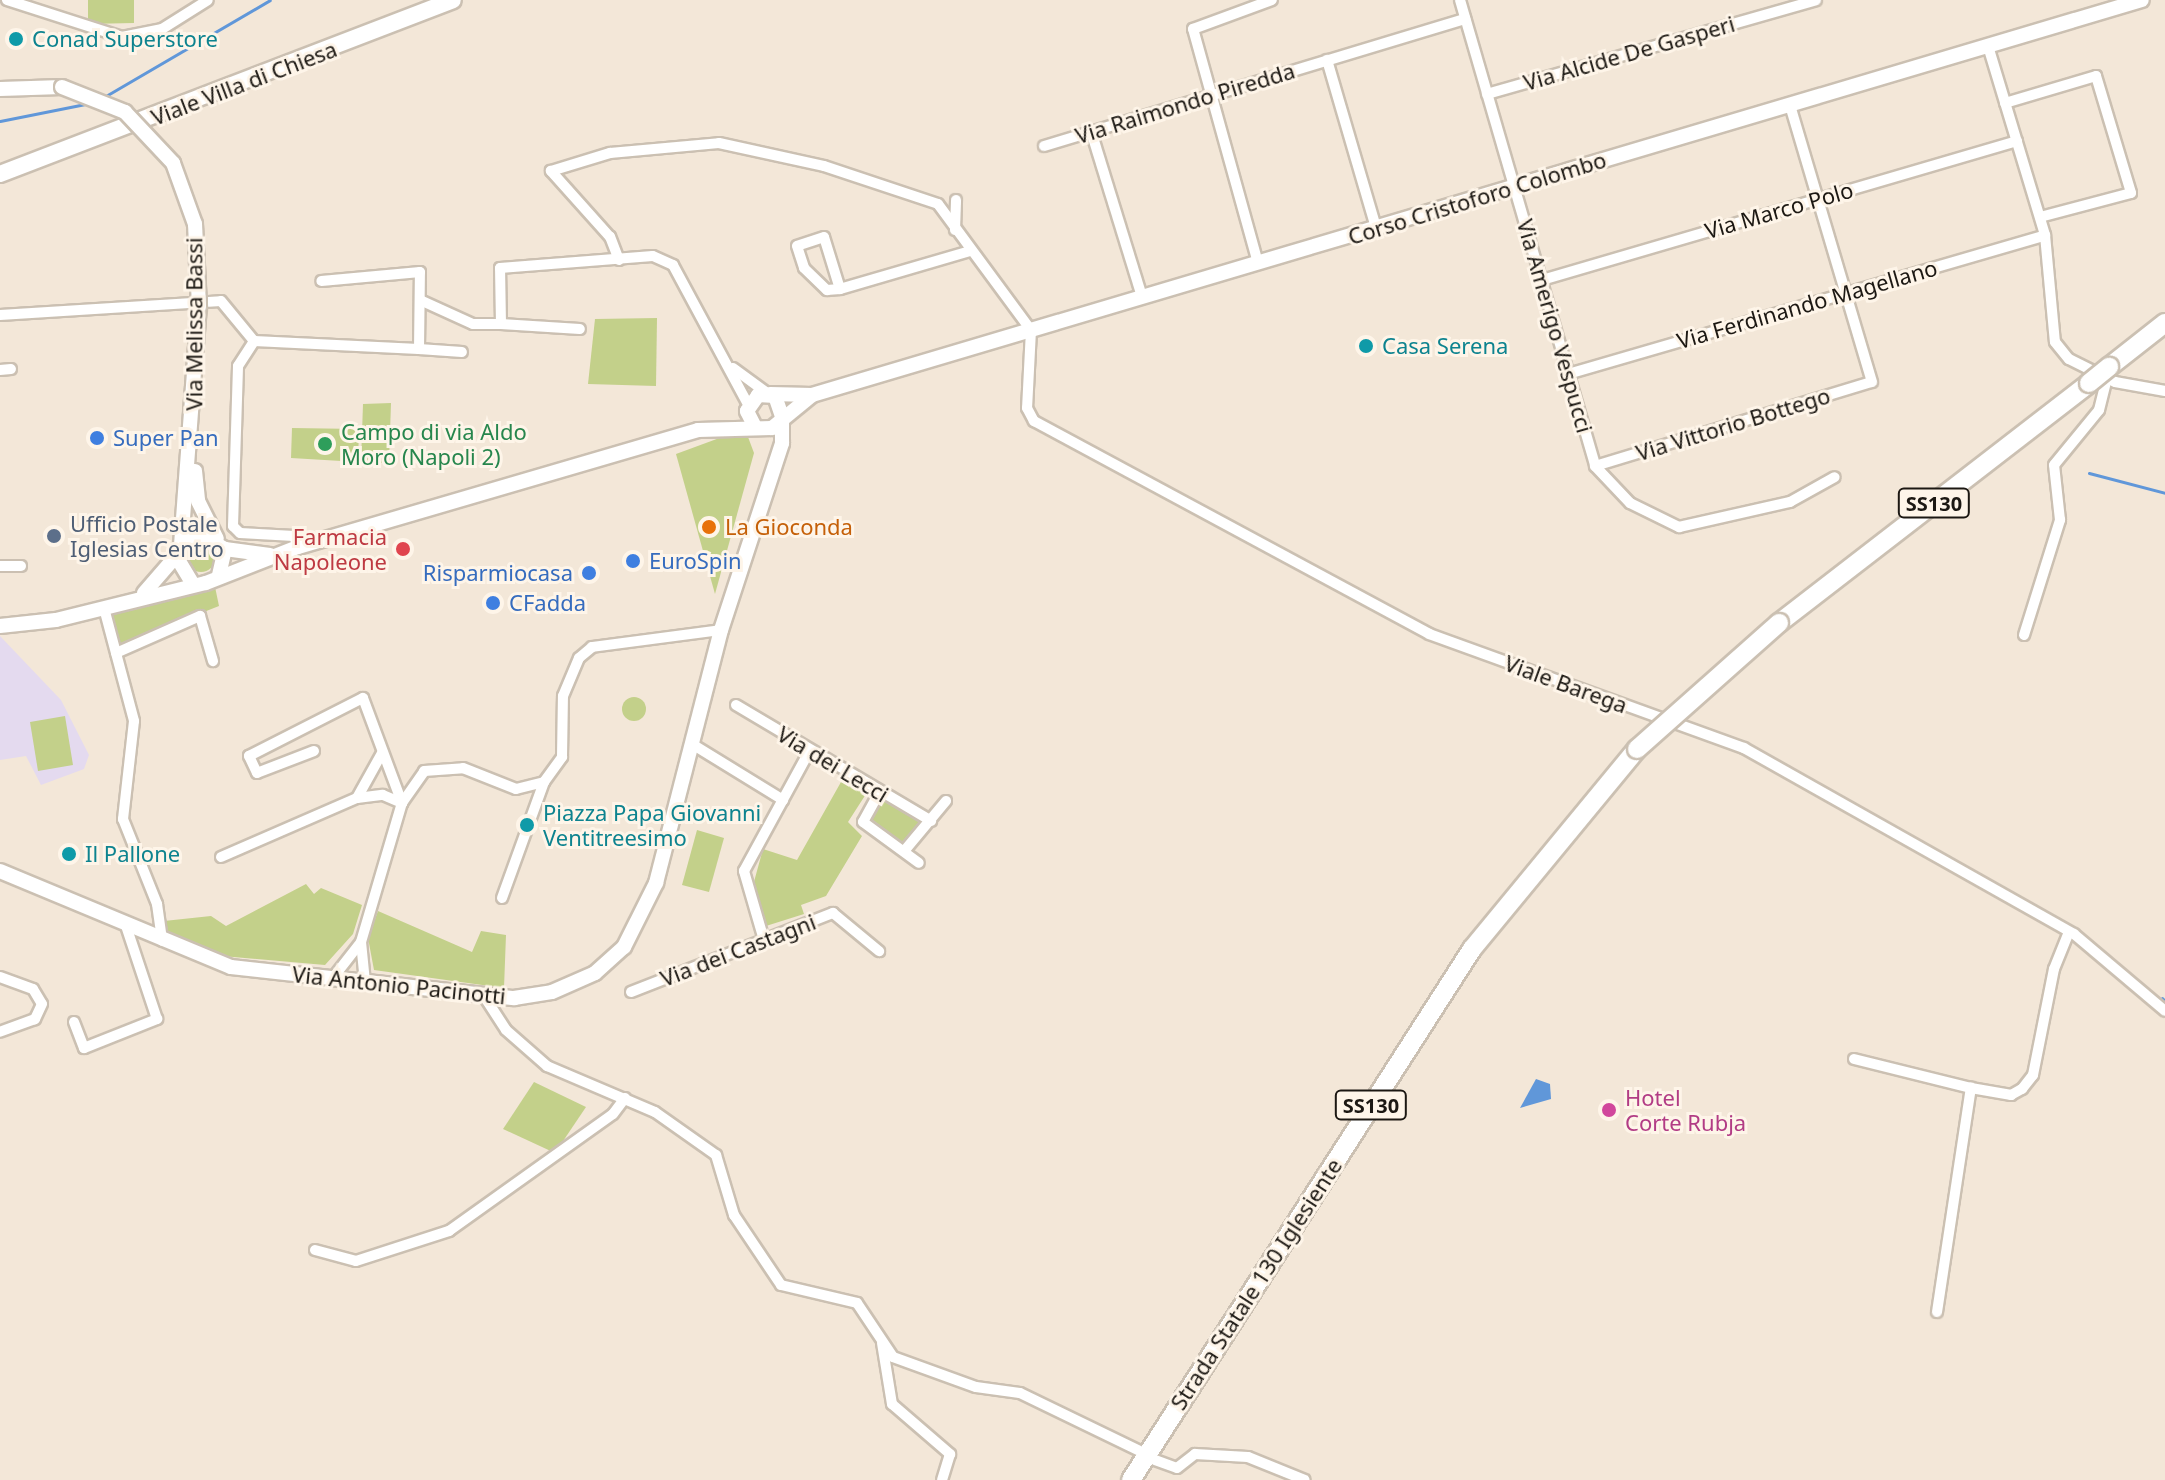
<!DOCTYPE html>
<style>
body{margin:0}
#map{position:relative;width:2165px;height:1480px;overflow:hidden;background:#f3e7d8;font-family:"Noto Sans",sans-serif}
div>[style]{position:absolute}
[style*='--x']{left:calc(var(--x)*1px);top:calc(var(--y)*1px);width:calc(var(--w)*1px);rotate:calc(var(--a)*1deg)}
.education>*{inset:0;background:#e4daef}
.green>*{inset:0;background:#c3d08a}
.round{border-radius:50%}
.water>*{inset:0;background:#6097d9}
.stream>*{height:3px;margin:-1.5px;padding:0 1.5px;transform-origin:1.5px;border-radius:1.5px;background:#6097d9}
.roads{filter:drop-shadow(2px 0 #cbc0b2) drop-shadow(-2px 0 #cbc0b2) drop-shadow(0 2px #cbc0b2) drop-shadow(0 -2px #cbc0b2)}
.street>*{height:10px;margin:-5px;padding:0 5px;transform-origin:5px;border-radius:5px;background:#fff}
.secondary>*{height:14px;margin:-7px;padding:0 7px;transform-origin:7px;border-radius:7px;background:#fff}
.primary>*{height:16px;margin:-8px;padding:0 8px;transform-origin:8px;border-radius:8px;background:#fff}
.highway>*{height:18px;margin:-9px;padding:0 9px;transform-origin:9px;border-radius:9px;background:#fff}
.bridges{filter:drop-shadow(2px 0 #cbc0b2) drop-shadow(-2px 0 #cbc0b2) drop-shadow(0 2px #cbc0b2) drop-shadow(0 -2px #cbc0b2)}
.secondary-bridge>*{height:14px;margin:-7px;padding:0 7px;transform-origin:7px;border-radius:7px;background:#fff}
.highway-bridge>*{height:18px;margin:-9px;padding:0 9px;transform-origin:9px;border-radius:9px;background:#fff}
.dots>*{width:22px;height:22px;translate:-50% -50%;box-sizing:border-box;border:4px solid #fef5e9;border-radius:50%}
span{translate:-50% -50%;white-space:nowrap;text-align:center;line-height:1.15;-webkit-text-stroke:6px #fef5e9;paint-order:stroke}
.shield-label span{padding:2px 6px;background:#fef5e9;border:2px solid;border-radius:6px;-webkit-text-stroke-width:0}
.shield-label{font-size:20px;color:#1c1813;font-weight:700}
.culture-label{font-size:22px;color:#0d838f}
.left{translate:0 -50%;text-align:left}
.street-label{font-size:22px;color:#1c1813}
.leisure-label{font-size:22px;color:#27864d}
.shop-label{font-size:22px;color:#366cbe}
.right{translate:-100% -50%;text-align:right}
.service-label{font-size:22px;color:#4e5e75}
.food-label{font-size:22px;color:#c56008}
.health-label{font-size:22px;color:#be3a42}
.hotel-label{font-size:22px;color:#b23c85}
</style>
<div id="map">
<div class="education">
<div style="clip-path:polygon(0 636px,61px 700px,89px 755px,84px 769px,41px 785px,26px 756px,0 760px)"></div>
</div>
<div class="green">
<div style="clip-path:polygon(88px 0,134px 0,134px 23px,88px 24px)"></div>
<div style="clip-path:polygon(657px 318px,656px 386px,588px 384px,595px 319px)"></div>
<div style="clip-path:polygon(391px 403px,389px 463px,361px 462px,363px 404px)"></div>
<div style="clip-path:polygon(292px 428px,359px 429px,358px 462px,291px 458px)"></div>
<div style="clip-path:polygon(733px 433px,748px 437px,754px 453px,715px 594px,676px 454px)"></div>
<div class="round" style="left:187px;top:544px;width:28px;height:28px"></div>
<div style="clip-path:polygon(214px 582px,219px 606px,118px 646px,108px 610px)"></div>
<div class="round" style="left:622px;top:697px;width:24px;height:24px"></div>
<div style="clip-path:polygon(65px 716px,73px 765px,38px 771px,30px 722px)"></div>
<div style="clip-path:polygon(841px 782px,866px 794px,848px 822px,862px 836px,826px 896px,801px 905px,804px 914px,766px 926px,752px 889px,763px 849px,797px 860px)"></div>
<div style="clip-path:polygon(881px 797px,921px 820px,903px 846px,867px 820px)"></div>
<div style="clip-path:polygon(697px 830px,724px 838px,709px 892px,682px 885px)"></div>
<div style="clip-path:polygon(306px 884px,314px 894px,321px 888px,362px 905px,353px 934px,325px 965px,211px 955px,165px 938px,164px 921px,211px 916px,226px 926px)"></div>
<div style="clip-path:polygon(378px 911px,472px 952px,481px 931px,506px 935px,504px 988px,374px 970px,368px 938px)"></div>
<div style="clip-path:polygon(534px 1082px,586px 1107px,555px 1153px,503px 1129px)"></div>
</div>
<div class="water">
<div style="clip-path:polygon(1536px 1079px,1550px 1084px,1551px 1099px,1520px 1108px)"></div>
</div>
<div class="stream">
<div style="--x:104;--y:97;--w:192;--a:-30.3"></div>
<div style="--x:0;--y:121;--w:92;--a:-11.3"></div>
<div style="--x:2089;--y:473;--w:79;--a:14.7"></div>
<div style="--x:2162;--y:998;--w:4;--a:45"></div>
</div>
<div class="roads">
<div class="street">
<div style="--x:7;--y:0;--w:121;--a:17.8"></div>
<div style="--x:122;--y:37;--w:41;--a:-11.3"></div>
<div style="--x:162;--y:29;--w:54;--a:-32.2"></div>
<div style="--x:1460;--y:0;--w:485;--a:73.8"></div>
<div style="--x:1595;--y:466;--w:51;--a:46.6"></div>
<div style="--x:1630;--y:503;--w:55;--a:26.1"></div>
<div style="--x:1679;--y:527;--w:114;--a:-12.7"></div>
<div style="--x:1790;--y:502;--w:51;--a:-29.1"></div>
<div style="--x:1988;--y:46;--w:197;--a:73.2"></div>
<div style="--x:2045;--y:235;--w:107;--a:84.7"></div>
<div style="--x:2055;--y:342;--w:22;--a:51"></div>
<div style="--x:2069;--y:359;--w:51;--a:26.6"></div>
<div style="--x:2115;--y:382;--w:51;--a:10.2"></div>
<div style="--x:1327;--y:60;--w:175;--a:73.7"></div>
<div style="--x:1487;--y:94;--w:342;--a:-15.9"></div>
<div style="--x:2005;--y:103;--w:95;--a:-16.5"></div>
<div style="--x:2096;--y:76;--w:122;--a:73.3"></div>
<div style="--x:2131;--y:193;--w:94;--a:165.2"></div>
<div style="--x:1091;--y:131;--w:174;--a:72.9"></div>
<div style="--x:1044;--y:146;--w:440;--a:-16.8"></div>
<div style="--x:955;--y:230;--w:30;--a:-88"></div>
<div style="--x:619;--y:260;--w:25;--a:-111"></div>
<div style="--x:610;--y:237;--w:89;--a:-131.8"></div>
<div style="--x:551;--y:171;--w:62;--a:-17"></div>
<div style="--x:610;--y:153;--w:109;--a:-5.2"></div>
<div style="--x:719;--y:143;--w:107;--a:12.4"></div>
<div style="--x:824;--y:166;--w:120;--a:18.4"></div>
<div style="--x:938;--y:204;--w:157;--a:53.6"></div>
<div style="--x:1031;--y:330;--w:78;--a:92.9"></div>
<div style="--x:1027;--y:408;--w:15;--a:62"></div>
<div style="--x:1034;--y:421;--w:449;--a:28.3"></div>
<div style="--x:1429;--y:634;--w:335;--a:19.9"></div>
<div style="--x:1744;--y:748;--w:379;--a:29.4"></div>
<div style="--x:2074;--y:934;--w:119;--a:40.2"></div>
<div style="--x:1258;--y:263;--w:243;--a:-105.5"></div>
<div style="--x:1193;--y:29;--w:84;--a:-20.2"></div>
<div style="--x:1542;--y:280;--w:495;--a:-16.3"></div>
<div style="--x:840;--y:289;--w:54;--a:-107.1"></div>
<div style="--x:824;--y:237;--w:28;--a:162"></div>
<div style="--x:797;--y:246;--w:23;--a:72"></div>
<div style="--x:804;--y:268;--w:32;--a:44"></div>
<div style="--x:827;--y:290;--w:13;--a:-4"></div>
<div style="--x:840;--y:289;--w:135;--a:-16.3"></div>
<div style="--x:420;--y:300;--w:58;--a:24.4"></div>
<div style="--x:473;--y:324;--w:28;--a:0"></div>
<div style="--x:501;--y:324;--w:56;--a:-91"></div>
<div style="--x:500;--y:268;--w:153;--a:-4.5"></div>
<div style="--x:653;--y:256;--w:22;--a:24"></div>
<div style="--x:673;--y:265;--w:158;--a:61.7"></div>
<div style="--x:0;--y:315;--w:221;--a:-3.6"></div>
<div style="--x:221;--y:301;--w:52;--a:50.5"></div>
<div style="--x:501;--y:324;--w:79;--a:3.6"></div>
<div style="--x:419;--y:349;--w:43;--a:4"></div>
<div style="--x:733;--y:368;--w:42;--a:36.3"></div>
<div style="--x:0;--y:370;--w:11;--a:-5"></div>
<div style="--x:1568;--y:374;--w:497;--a:-16.2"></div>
<div style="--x:1595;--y:466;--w:289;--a:-16.9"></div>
<div style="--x:1872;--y:382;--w:289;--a:-106.5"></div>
<div style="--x:298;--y:547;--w:12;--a:-110"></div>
<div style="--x:294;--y:536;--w:54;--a:-176.8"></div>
<div style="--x:240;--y:533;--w:10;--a:-135"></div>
<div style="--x:233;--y:526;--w:160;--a:-88.2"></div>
<div style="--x:238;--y:366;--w:30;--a:-57"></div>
<div style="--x:254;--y:341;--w:165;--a:2.8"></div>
<div style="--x:419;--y:349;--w:77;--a:-89.3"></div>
<div style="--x:420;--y:272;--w:99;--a:174.8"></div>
<div style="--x:0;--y:566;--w:21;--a:0"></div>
<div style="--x:104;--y:608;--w:117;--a:75.1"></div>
<div style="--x:134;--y:721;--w:99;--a:96.4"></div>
<div style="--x:123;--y:819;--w:92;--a:68.2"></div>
<div style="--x:157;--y:904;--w:37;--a:82"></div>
<div style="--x:2024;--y:635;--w:121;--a:-72.6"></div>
<div style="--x:2060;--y:520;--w:55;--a:-96.2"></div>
<div style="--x:2054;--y:465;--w:71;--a:-50.7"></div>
<div style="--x:2099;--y:410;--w:33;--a:-76"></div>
<div style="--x:116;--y:653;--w:92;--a:-23.8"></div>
<div style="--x:200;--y:616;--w:47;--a:73.9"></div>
<div style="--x:736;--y:705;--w:227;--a:30.7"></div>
<div style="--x:692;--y:744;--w:107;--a:31.6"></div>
<div style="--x:314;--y:751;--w:61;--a:158.9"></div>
<div style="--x:257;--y:773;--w:19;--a:-115"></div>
<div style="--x:249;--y:756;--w:128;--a:-27"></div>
<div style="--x:363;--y:698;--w:112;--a:69.6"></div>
<div style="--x:879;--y:793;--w:33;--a:119"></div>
<div style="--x:863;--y:822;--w:69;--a:36.2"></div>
<div style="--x:357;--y:798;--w:51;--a:-60.9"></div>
<div style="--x:905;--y:850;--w:64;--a:-50.1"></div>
<div style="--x:221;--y:857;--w:148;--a:-23.5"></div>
<div style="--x:357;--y:798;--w:26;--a:-7"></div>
<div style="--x:383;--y:795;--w:21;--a:23"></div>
<div style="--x:502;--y:898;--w:123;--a:-70.1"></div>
<div style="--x:544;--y:782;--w:31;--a:-54"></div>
<div style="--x:562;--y:757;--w:61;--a:-89.1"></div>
<div style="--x:563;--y:696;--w:41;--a:-67.2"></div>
<div style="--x:579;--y:658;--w:17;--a:-40"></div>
<div style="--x:592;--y:647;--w:130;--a:-7.5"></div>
<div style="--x:764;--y:940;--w:72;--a:-106.2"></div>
<div style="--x:744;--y:871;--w:136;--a:-61.4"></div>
<div style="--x:0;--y:977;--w:35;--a:20"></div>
<div style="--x:33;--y:989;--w:17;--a:59"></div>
<div style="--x:42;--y:1004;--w:17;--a:115"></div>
<div style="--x:35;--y:1019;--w:37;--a:160"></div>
<div style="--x:332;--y:979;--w:47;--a:-51.9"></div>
<div style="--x:365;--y:982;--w:40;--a:-95.7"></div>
<div style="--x:361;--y:942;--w:145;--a:-73.6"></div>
<div style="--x:402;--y:803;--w:39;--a:-55"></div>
<div style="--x:424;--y:771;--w:39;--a:-4"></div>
<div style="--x:463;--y:768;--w:57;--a:21.6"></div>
<div style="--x:516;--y:789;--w:29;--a:-14"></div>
<div style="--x:631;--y:992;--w:217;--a:-21.4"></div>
<div style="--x:833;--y:913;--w:60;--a:39.6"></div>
<div style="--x:484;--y:996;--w:40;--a:57.1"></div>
<div style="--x:506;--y:1030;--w:55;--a:41.3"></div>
<div style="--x:547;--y:1066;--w:117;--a:23.1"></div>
<div style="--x:655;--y:1112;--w:75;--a:35.2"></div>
<div style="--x:716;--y:1155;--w:63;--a:73.3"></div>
<div style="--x:734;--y:1215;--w:84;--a:56.1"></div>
<div style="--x:781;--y:1285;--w:78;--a:13.3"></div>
<div style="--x:857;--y:1303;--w:65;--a:56.3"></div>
<div style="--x:893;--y:1357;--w:88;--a:19.9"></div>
<div style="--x:976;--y:1387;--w:44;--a:7.8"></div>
<div style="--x:1020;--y:1393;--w:136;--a:25.8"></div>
<div style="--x:74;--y:1022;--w:28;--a:69"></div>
<div style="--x:84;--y:1048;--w:79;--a:-21.7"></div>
<div style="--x:157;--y:1019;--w:98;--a:-108.4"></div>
<div style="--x:1854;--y:1059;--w:121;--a:13.9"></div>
<div style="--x:1971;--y:1088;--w:41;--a:9.9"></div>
<div style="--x:2011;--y:1095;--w:13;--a:-29"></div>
<div style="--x:2022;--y:1089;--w:18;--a:-52"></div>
<div style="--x:2033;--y:1075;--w:108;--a:-78.8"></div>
<div style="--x:2054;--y:969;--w:40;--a:-68"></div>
<div style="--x:315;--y:1250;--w:42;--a:15"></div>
<div style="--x:356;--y:1261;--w:98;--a:-17.9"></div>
<div style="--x:449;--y:1231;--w:201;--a:-35.5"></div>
<div style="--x:613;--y:1114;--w:20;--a:-53"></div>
<div style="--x:1937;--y:1312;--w:227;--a:-81.4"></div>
<div style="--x:882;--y:1343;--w:62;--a:80.7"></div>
<div style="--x:892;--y:1404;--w:77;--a:40.8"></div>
<div style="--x:950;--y:1454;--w:27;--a:107"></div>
<div style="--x:1155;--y:1460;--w:23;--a:20"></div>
<div style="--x:1177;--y:1468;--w:23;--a:-38"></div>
<div style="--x:1195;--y:1454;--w:53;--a:3.2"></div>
<div style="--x:1248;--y:1457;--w:61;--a:22"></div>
</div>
<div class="secondary">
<div style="--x:0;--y:89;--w:62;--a:-1.8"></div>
<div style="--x:770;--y:394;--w:42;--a:1.4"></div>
<div style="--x:812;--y:395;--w:1387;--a:-16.54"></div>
<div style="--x:755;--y:427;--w:18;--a:-117"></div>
<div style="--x:747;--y:411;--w:19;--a:-55"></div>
<div style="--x:758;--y:395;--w:17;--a:3"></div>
<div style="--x:775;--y:396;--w:21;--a:71"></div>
<div style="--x:195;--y:471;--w:30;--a:84"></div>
<div style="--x:198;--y:501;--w:42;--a:63.4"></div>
<div style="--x:181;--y:545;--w:239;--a:-85.7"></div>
<div style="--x:225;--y:549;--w:45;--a:7.6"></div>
<div style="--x:191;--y:581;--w:29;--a:-121"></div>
<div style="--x:176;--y:556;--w:17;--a:-65"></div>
<div style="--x:183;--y:541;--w:17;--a:-24"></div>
<div style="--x:199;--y:534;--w:30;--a:30"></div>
<div style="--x:225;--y:549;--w:27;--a:103"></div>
<div style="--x:144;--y:593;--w:49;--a:-49.1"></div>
<div style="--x:0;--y:626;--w:56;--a:-6.1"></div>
<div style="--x:56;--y:620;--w:154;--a:-13.9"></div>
<div style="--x:206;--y:583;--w:99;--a:-21.4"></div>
<div style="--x:298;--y:547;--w:417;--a:-16.3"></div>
<div style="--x:698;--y:430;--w:74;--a:-1.5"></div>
<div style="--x:772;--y:428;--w:50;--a:-39.4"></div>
<div style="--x:0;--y:871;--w:250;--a:22.6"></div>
<div style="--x:231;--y:967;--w:285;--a:6.3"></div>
<div style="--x:514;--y:998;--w:38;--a:-9"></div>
<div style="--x:552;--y:992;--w:47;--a:-23.8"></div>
<div style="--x:595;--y:973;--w:39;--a:-42"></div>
<div style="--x:624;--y:947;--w:72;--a:-63.4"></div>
<div style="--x:656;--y:883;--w:261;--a:-75.6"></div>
<div style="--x:721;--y:630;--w:197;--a:-71.9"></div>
<div style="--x:782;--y:443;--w:25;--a:-90"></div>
</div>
<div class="primary">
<div style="--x:0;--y:174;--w:485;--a:-21"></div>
</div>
<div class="highway">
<div style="--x:2109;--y:367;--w:71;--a:-38.2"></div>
<div style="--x:1779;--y:623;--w:392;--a:-37.7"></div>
<div style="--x:1131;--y:1480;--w:631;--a:-57.29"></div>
<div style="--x:1472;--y:949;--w:259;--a:-50.5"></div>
</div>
</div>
<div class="bridges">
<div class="secondary-bridge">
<div style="--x:62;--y:87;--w:68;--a:21.6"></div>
<div style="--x:125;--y:112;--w:70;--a:46.7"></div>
<div style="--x:173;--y:163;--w:65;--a:70.2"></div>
<div style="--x:195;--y:224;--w:83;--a:87.2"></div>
</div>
<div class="highway-bridge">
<div style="--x:2089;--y:383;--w:26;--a:-39"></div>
<div style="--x:1637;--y:749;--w:190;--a:-41.6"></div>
</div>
</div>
<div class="dots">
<div style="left:16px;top:39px;background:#0f9aa8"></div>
<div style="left:1366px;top:346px;background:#0f9aa8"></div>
<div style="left:97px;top:438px;background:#3f7fe0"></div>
<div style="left:325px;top:444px;background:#2e9e5b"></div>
<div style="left:709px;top:527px;background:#e8710a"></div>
<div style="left:54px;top:536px;background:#5c6f8a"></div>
<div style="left:403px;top:549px;background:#e0444e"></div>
<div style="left:633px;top:561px;background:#3f7fe0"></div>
<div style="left:589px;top:573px;background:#3f7fe0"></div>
<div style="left:493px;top:603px;background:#3f7fe0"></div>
<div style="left:527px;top:825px;background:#0f9aa8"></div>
<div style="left:69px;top:854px;background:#0f9aa8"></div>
<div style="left:1609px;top:1110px;background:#d1479c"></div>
</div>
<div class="shield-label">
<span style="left:1934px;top:503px">SS130</span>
<span style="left:1371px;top:1105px">SS130</span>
</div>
<div class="culture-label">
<span class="left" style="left:32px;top:39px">Conad Superstore</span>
<span class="left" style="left:1382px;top:346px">Casa Serena</span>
<span class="left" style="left:543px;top:825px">Piazza Papa Giovanni<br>Ventitreesimo</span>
<span class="left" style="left:85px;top:854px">Il Pallone</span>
</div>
<div class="street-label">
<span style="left:1629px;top:53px;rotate:-16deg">Via Alcide De Gasperi</span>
<span style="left:244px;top:83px;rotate:-21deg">Viale Villa di Chiesa</span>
<span style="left:1185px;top:103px;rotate:-17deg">Via Raimondo Piredda</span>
<span style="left:1477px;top:198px;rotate:-17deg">Corso Cristoforo Colombo</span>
<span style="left:1779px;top:210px;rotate:-16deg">Via Marco Polo</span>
<span style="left:1807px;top:304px;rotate:-16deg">Via Ferdinando Magellano</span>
<span style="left:194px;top:324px;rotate:-90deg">Via Melissa Bassi</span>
<span style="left:1555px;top:326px;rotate:74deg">Via Amerigo Vespucci</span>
<span style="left:1733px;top:424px;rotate:-17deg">Via Vittorio Bottego</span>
<span style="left:1566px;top:684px;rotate:20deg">Viale Barega</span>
<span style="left:833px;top:764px;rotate:31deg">Via dei Lecci</span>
<span style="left:738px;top:950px;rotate:-21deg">Via dei Castagni</span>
<span style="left:399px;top:985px;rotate:6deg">Via Antonio Pacinotti</span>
<span style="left:1256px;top:1284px;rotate:-57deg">Strada Statale 130 Iglesiente</span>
</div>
<div class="leisure-label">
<span class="left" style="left:341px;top:444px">Campo di via Aldo<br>Moro (Napoli 2)</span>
</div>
<div class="shop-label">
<span class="left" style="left:113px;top:438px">Super Pan</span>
<span class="left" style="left:649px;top:561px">EuroSpin</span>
<span class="right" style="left:573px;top:573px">Risparmiocasa</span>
<span class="left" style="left:509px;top:603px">CFadda</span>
</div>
<div class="service-label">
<span class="left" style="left:70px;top:536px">Ufficio Postale<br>Iglesias Centro</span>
</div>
<div class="food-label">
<span class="left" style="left:725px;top:527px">La Gioconda</span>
</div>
<div class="health-label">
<span class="right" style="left:387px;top:549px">Farmacia<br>Napoleone</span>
</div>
<div class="hotel-label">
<span class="left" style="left:1625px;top:1110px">Hotel<br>Corte Rubja</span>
</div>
</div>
